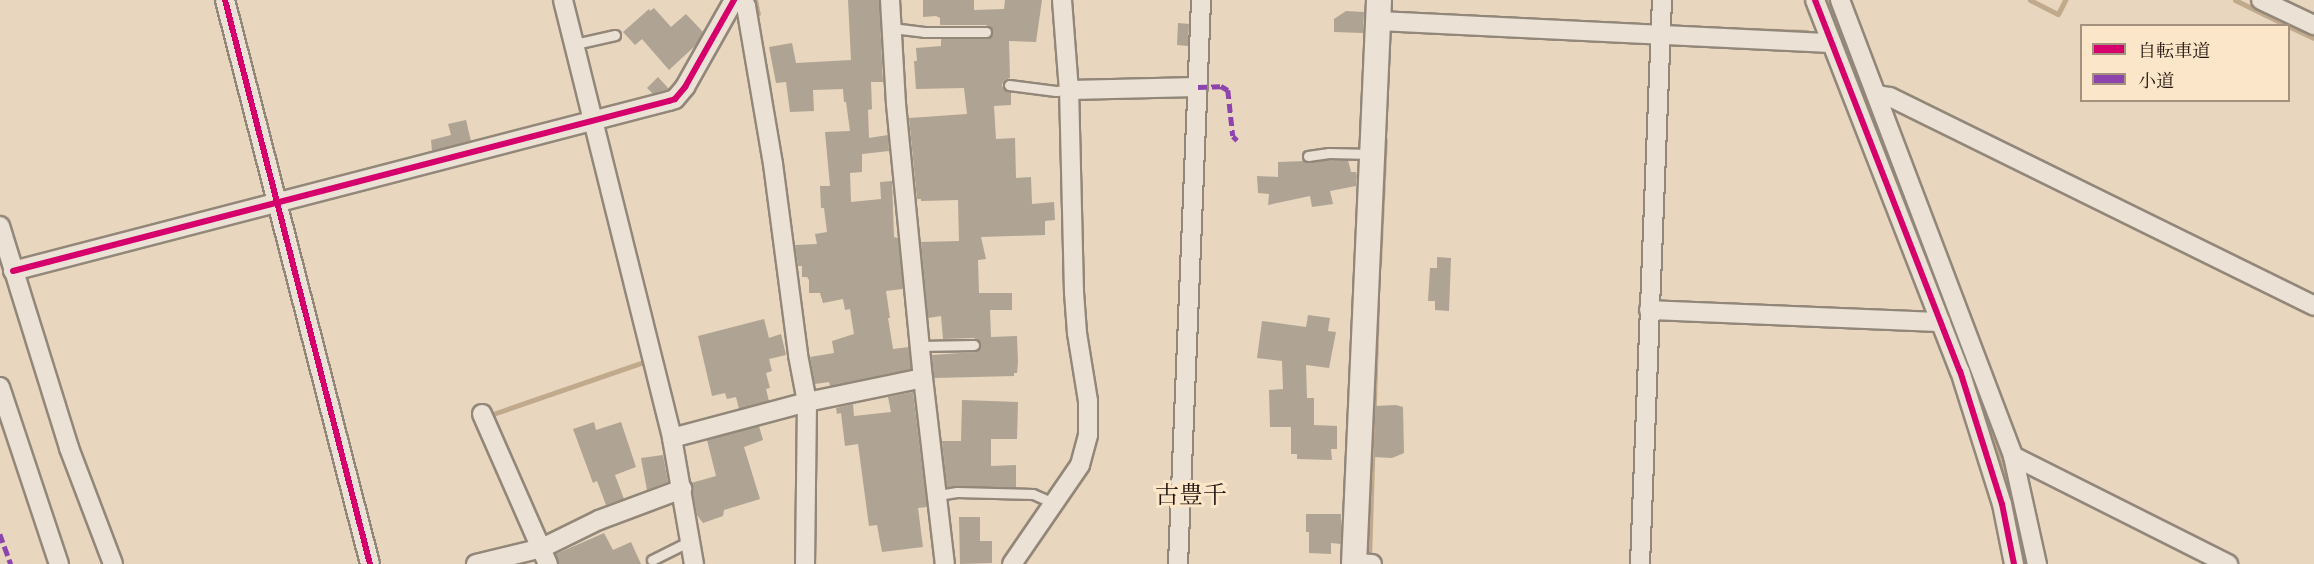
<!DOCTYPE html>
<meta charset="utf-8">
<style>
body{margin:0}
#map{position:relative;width:2314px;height:564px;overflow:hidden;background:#e8d6be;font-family:"Old Standard TT","Noto Serif JP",serif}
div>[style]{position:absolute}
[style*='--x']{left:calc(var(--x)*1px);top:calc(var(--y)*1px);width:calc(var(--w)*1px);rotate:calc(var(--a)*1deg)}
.water>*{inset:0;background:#c1a98c}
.stream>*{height:5px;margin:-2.5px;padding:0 2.5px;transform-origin:2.5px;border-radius:2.5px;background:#c1a98c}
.building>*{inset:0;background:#afa393}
.roads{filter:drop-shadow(2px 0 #928779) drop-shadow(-2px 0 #928779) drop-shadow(0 2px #928779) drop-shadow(0 -2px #928779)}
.lane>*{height:9px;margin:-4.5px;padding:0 4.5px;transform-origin:4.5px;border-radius:4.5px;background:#ebe1d5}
.street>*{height:18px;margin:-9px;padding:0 9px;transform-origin:9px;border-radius:9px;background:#ebe1d5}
.secondary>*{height:24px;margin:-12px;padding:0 12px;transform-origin:12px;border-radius:12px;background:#ebe1d5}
.quiet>*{height:4.5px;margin-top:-2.25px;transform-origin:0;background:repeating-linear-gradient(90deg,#8e44ad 0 9px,transparent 0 13.5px)}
.cycleway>*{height:6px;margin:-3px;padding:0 3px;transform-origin:3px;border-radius:3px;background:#d6006c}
span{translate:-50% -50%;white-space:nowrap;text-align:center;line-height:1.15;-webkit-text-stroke:6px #fbe6c9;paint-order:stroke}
.quarter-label{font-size:24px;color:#21130e}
.legend{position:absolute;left:2080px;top:24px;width:210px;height:78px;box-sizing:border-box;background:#fbe6c9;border:2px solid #a4927e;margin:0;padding:8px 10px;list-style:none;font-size:18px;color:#21130e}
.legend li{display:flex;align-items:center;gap:12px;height:30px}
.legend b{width:30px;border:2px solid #a4927e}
</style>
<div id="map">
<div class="water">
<div style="clip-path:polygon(751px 0,758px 0,761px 15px,758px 17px,771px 83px,794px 261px)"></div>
<div style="clip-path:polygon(1819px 0,1834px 0,1984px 381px,2033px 564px,2017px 564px)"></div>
<div style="clip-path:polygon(1388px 12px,1656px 25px,1655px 28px,1389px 14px)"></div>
<div style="clip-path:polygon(1665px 25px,1809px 30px,1809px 33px,1665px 28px)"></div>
</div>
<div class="stream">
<div style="--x:2030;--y:0;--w:31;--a:27"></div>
<div style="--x:2058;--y:14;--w:16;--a:-63"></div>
<div style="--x:2235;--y:0;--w:59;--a:26.1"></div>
<div style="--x:2288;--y:26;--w:29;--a:25"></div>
<div style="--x:1379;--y:264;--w:125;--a:-87.3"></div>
<div style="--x:492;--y:419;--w:4;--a:-117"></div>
<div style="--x:490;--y:415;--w:166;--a:-19"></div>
<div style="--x:1369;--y:559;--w:252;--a:-88.2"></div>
</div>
<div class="building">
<div style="clip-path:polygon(848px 0,879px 0,883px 82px,871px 82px,872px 109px,868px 110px,869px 138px,888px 135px,889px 151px,862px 154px,862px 172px,850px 173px,851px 202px,881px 199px,880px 182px,892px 181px,894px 237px,898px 238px,903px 289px,886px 291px,890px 318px,888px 318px,893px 349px,909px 347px,911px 369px,830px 386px,829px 382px,815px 384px,810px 357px,834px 353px,832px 341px,854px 334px,850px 309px,845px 310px,843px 299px,823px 303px,820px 293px,809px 293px,809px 280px,807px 277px,802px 277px,802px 266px,798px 266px,795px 245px,817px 244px,815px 234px,827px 232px,824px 208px,821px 208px,820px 186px,830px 186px,825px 132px,850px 131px,846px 102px,844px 102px,843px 89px,813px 90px,814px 111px,790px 112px,786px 82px,776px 83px,769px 47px,792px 43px,796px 63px,851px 60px)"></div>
<div style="clip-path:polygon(923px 0,974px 0,974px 10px,1004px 9px,1005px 0,1042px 0,1036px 42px,1009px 41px,1010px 78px,1004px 80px,1002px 85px,1004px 90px,1011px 92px,1011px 105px,994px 106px,996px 139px,1015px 138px,1016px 178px,1031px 177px,1032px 204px,1054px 202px,1055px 220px,1045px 221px,1045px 235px,981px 237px,986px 259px,978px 260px,979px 293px,1012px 293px,1012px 310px,990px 310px,991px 337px,1017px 336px,1018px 362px,1017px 373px,1014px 373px,1014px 376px,934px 378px,932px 355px,975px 352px,981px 344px,974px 338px,943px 339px,941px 316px,928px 318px,921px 242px,959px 241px,958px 200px,921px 201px,921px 199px,917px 199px,909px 118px,967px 114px,964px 88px,916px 89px,914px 61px,917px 61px,916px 48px,941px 46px,941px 39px,987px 39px,993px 31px,986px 25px,940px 25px,940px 18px,936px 16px,923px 17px)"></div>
<div style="clip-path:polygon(654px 8px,671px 27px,686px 14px,703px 32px,696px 45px,669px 70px,642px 39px,635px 45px,623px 32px,649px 9px,650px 11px)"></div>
<div style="clip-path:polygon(1346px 11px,1364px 12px,1363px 33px,1334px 32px,1334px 19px)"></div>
<div style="clip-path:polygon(1178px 23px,1189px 24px,1188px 46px,1177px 45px)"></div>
<div style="clip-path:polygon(658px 77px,669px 89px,653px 94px,647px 88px)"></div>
<div style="clip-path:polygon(466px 120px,471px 141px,432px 151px,431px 140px,451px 135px,448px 124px)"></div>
<div style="clip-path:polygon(1334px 160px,1348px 160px,1351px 172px,1356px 172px,1357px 176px,1356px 186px,1330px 191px,1333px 204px,1312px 207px,1310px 196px,1268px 205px,1269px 194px,1258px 193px,1257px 176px,1278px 177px,1278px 162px)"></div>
<div style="clip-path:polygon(1437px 257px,1451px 258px,1449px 311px,1435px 310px,1435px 301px,1428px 301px,1430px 268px,1437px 268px)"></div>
<div style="clip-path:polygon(1308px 315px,1330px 318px,1328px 331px,1336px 332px,1329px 368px,1306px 365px,1307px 398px,1314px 398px,1314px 425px,1337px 426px,1337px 449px,1331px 449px,1332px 460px,1297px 459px,1297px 454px,1291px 454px,1291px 427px,1270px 427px,1269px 390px,1283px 389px,1282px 361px,1257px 358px,1262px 321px,1306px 327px)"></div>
<div style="clip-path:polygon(764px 319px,769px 338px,781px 334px,786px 355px,769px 359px,772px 371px,766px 373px,770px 388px,766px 389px,769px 401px,739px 409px,736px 397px,727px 399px,725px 393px,712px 396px,698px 336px)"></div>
<div style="clip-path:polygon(913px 392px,927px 507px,918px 508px,923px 547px,882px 552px,877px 525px,869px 526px,858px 444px,845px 446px,841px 413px,837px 414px,836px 408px,853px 404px,854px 416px,891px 412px,888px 397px)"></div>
<div style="clip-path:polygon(962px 400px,1018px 402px,1017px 439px,991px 439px,991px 466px,1016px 465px,1016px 487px,947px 487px,942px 441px,961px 441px)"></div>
<div style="clip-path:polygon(1396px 405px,1403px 407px,1404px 453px,1392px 458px,1374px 457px,1375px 406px)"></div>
<div style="clip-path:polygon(594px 422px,596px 430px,621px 422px,636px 467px,615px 475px,624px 499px,606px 505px,597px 481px,593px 483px,573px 429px)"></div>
<div style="clip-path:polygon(759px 426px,763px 440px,744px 447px,760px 499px,724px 510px,723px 516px,703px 523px,697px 515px,691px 483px,716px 476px,707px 440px)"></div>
<div style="clip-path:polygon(663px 455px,668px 482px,647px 490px,641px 458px)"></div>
<div style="clip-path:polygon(1306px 514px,1341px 514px,1341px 544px,1331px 543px,1331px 554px,1309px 553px,1309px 532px,1306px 532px)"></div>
<div style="clip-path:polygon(959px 517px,980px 517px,980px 541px,992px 541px,992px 563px,960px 564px)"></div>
<div style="clip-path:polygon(604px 533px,613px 550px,631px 542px,641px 564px,559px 564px,556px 554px)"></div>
</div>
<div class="roads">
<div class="lane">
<div style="--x:892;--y:28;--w:32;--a:7"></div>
<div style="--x:924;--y:32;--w:62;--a:0"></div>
<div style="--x:575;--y:44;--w:41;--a:-12.7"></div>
<div style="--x:1009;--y:85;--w:47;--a:7.3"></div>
<div style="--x:1056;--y:91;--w:13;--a:-4"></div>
<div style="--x:1308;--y:156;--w:21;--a:-8"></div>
<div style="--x:1329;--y:153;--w:42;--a:1.4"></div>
<div style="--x:920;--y:346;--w:54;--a:-1.1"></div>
<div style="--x:938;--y:495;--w:19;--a:-9"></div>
<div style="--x:957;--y:492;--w:76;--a:1.5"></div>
<div style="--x:1033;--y:494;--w:22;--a:24"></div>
<div style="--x:652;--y:560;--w:42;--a:-26.6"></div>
</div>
<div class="street">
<div style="--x:225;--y:0;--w:582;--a:75.58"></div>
<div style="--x:563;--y:0;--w:451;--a:76"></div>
<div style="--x:672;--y:438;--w:128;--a:80.1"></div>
<div style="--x:742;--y:0;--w:7;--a:56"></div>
<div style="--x:746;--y:6;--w:160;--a:80.3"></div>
<div style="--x:773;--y:164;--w:193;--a:82.5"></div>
<div style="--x:798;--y:355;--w:48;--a:79.2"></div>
<div style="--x:807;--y:402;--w:162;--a:90.7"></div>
<div style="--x:890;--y:0;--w:104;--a:86.7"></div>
<div style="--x:896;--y:104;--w:275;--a:84.4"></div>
<div style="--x:923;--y:378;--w:187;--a:83.3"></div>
<div style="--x:1062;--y:0;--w:90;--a:85.6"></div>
<div style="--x:1069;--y:90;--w:129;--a:-1.3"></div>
<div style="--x:1815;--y:0;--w:398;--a:68.7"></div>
<div style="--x:1960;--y:371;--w:139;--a:72.5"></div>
<div style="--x:2002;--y:504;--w:61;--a:78.7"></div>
<div style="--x:1840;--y:0;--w:488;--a:69.2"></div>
<div style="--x:2013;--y:456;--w:111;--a:77.5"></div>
<div style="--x:2261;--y:0;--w:59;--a:25.3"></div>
<div style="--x:1378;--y:21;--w:454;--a:2.8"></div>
<div style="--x:1877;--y:95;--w:13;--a:9"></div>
<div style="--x:1890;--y:97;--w:473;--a:26.2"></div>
<div style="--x:0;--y:226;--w:232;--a:72.7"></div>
<div style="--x:69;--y:448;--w:124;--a:69.2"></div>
<div style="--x:13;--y:271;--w:678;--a:-14.53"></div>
<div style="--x:669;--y:101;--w:6;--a:-18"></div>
<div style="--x:675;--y:99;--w:16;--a:-50"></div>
<div style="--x:685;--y:87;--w:100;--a:-60.6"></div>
<div style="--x:1649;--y:310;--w:292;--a:2.4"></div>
<div style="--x:0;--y:387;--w:187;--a:71.6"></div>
<div style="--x:482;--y:414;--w:164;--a:66.3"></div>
<div style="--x:672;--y:438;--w:140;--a:-14.9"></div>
<div style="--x:807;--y:402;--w:118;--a:-11.7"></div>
<div style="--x:2013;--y:456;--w:241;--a:26.7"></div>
<div style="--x:1354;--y:563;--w:18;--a:3"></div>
<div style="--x:476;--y:564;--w:68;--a:-13.6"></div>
<div style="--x:542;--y:548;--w:64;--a:-26.2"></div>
<div style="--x:599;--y:520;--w:89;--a:-20.5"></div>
<div style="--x:1012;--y:564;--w:120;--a:-55.5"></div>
<div style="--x:1080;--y:465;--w:31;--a:-75"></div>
<div style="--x:1088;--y:435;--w:34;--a:-90"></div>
<div style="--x:1088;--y:401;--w:69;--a:-99.2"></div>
<div style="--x:1077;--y:333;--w:41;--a:-94.2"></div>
<div style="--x:1074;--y:292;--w:202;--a:-91.4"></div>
<div style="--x:1178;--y:564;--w:564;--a:-87.66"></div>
<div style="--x:1640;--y:564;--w:564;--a:-87.77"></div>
</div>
<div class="secondary">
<div style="--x:1354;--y:564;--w:565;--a:-87.46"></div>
</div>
</div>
<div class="quiet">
<div style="--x:1198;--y:87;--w:23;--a:-2"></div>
<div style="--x:1221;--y:86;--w:8;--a:30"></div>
<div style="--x:1228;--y:90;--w:46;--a:83.8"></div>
<div style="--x:1233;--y:136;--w:6;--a:45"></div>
<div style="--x:0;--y:534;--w:32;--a:70"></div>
</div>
<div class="cycleway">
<div style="--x:225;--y:0;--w:582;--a:75.58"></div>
<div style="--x:1815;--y:0;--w:398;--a:68.7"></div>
<div style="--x:1960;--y:371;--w:139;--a:72.5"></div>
<div style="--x:2002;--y:504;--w:61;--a:78.7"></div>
<div style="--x:13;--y:271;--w:678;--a:-14.53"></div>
<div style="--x:669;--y:101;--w:6;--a:-18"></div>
<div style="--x:675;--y:99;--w:16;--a:-50"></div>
<div style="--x:685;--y:87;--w:100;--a:-60.6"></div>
</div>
<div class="quarter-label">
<span style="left:1191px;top:498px">古豊千</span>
</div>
<ul class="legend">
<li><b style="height:8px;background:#d6006c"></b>自転車道</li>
<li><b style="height:8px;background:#8e44ad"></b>小道</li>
</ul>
</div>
